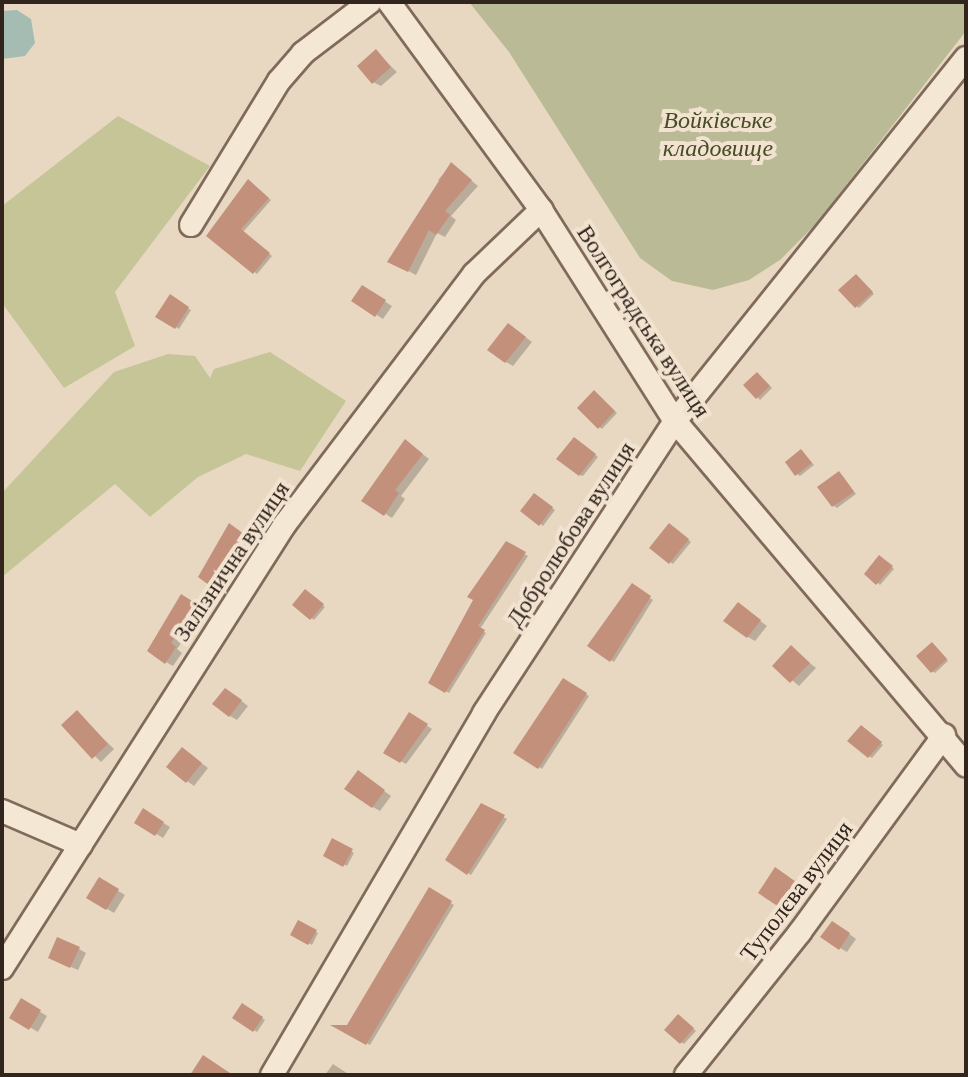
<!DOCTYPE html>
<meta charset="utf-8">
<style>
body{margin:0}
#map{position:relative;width:968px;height:1077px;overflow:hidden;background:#e8d8c2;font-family:"Crimson Pro",serif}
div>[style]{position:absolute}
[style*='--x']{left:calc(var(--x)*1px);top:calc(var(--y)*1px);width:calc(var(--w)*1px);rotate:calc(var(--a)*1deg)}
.green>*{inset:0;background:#c5c597}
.cemetery>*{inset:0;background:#bbba96}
.water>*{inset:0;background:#a4bcb2}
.shadow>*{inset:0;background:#0003}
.building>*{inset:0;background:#c3907c}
.roads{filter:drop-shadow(2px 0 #806a5b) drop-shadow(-2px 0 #806a5b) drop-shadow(0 2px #806a5b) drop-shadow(0 -2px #806a5b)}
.minor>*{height:22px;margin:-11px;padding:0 11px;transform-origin:11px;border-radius:11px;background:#f4e7d4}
span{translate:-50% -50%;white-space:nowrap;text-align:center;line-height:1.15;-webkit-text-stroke:8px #f1e3d0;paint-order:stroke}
.park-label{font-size:24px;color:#474c26;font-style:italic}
.street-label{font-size:24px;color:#32251e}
.frame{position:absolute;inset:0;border:4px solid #32251e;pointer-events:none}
</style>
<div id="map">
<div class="green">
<div style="clip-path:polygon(118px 116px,210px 166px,115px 292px,135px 346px,64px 388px,2px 303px,2px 206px)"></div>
<div style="clip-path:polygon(270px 352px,346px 401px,300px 471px,246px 454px,198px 477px,150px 517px,115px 484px,2px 577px,2px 493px,114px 372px,168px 354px,195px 356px,210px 378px,214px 369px)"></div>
</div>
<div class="cemetery">
<div style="clip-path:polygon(469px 2px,966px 2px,966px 31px,816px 224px,780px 260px,749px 280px,713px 290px,672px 281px,640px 258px,509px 52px)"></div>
</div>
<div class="water">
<div style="clip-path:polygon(17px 10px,31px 19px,35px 43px,25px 56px,2px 59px,2px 11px)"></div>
</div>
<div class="shadow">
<div style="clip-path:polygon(376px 52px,397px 72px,381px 86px,373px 82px)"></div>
<div style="clip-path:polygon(452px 164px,478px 186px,451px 216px,456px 220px,445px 237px,437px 233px,416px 275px,397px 265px,442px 184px,438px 180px)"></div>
<div style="clip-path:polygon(251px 184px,271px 200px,243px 232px,272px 256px,257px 274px,209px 235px)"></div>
<div style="clip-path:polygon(859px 278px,874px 294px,859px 308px,856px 306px)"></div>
<div style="clip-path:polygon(362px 287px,392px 306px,383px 319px,354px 301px)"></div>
<div style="clip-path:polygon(170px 297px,191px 310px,179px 329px,158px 316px)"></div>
<div style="clip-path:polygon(516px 330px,532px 342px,513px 366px,506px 362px)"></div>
<div style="clip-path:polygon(760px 376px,772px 388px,760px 400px,745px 385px)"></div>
<div style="clip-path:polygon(597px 395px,617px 413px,602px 429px,599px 427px)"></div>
<div style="clip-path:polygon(577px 441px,598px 457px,583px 476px,580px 475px)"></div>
<div style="clip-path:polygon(412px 446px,429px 459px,401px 496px,405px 499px,392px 518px,364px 500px)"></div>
<div style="clip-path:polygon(802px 451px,814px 465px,800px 476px,797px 474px)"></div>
<div style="clip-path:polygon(842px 475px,856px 494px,837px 508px,834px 506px)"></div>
<div style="clip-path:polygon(535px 495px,555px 510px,543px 526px,523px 511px)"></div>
<div style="clip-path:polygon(229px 526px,252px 542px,220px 589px,200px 577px)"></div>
<div style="clip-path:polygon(673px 527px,691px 542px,673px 564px,670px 562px)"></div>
<div style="clip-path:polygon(506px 544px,528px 556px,480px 629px,486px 633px,449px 693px,430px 682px)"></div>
<div style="clip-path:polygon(883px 559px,894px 569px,880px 585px,878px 583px)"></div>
<div style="clip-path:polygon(632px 586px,653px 600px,614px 662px,590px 646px)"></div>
<div style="clip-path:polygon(309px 593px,325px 607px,314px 620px,295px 605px)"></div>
<div style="clip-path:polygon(181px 596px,203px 610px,177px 649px,182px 653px,173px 666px,166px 662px)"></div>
<div style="clip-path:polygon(745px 609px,767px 626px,755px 641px,748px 637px)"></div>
<div style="clip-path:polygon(935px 646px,948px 661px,935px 673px,932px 671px)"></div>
<div style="clip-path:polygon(791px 648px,816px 668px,799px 686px,775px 666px)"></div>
<div style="clip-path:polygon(563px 680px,589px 696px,542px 769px,516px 753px)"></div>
<div style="clip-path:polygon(233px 694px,248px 706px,237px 720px,230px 716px)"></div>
<div style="clip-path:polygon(77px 713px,114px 749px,101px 762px,63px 725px)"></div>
<div style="clip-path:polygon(410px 715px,432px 729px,406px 764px,386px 753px)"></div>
<div style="clip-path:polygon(864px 729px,883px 745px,872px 758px,869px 756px)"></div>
<div style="clip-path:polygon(189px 754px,208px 768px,194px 786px,187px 781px)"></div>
<div style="clip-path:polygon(365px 777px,391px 796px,380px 811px,373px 807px)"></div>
<div style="clip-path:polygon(482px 805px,507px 819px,471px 875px,447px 860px)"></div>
<div style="clip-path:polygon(144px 811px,170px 827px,163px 838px,137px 822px)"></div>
<div style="clip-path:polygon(333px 841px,354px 853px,347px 866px,325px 855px)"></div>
<div style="clip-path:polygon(775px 870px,801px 887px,786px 909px,760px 892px)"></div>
<div style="clip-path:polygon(100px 880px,125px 895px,114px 913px,89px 898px)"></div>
<div style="clip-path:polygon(429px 889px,454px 905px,370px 1045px,346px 1032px)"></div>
<div style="clip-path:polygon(299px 923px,318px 933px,312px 945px,293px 935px)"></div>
<div style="clip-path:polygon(840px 927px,856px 939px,847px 952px,840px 948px)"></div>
<div style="clip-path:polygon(79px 949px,86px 953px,78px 970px,57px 961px)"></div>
<div style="clip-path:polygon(22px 1001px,47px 1016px,38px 1032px,12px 1017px)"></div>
<div style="clip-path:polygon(243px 1006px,265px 1020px,257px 1032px,235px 1018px)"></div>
<div style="clip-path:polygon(681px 1018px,696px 1031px,684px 1044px,681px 1042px)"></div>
<div style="clip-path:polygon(333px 1064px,336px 1066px,350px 1075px,325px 1075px)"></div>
</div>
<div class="building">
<div style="clip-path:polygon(376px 49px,391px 67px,372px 84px,357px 66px)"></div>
<div style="clip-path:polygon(451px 162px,472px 180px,445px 211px,450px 215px,436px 235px,429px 230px,408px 272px,387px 262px)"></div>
<div style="clip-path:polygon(248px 179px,269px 198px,241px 229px,270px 253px,253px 274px,206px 236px)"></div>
<div style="clip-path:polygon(856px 274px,873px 292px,855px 308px,838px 290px)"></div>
<div style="clip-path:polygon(362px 285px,386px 300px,375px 317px,351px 301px)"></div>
<div style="clip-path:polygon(170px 294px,189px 307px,175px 329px,155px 317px)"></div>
<div style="clip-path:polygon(508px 323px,526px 337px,505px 363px,487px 350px)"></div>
<div style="clip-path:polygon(757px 372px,770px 386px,756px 399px,743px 385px)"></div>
<div style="clip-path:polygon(594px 390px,615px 411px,598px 429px,577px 408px)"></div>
<div style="clip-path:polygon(574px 437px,596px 454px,579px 476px,556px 459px)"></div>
<div style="clip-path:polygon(405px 439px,423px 454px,395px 490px,399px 493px,384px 516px,361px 501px)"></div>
<div style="clip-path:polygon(801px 449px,812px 463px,795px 476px,785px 462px)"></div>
<div style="clip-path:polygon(839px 471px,854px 492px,832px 507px,817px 487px)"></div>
<div style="clip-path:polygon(534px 493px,553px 507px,539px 526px,520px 511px)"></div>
<div style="clip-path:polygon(229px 523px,248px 537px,213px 588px,198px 577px)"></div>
<div style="clip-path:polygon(669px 523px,689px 539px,669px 564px,649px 548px)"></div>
<div style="clip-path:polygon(506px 541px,526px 552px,478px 626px,485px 630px,445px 693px,428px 683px,473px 600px,467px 597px)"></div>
<div style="clip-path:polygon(879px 555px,893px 566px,876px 585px,864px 574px)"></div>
<div style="clip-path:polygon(632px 583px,651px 596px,610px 662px,587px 646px)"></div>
<div style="clip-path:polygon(305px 589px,324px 604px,310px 620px,292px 605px)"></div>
<div style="clip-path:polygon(181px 594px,197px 604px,171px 643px,176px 647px,165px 664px,147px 651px)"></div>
<div style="clip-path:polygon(738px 602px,761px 620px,747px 638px,723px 621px)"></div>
<div style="clip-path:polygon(932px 642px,947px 659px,931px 673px,916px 656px)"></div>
<div style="clip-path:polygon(791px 645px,810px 663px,790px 683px,772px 666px)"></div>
<div style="clip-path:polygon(563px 678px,587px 693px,538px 769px,513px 753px)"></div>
<div style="clip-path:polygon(225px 688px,242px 700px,229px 717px,212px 704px)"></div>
<div style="clip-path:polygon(77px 710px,108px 744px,92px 759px,61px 725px)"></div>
<div style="clip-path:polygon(409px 712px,428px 724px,400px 763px,383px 753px)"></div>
<div style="clip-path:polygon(861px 725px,882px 742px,868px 758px,847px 741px)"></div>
<div style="clip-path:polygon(182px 747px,202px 763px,186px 783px,166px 767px)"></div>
<div style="clip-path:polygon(358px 770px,385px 790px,372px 808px,344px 789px)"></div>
<div style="clip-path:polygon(481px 803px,505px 815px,467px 875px,445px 860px)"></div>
<div style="clip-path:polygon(143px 808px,164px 822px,155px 836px,134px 823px)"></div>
<div style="clip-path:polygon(332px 838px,353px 849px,343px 867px,323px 856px)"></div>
<div style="clip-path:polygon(775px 867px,799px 884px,782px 909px,758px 893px)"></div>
<div style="clip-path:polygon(99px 877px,119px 889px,106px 910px,86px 898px)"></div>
<div style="clip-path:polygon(429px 887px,452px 901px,366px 1045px,330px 1025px,347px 1025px)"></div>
<div style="clip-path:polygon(298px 920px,317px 930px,308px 945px,290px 935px)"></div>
<div style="clip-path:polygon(832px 921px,850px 933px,839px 950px,820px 937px)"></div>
<div style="clip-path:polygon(57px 937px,80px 947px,70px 968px,48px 958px)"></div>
<div style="clip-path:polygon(21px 998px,41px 1010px,29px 1030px,9px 1018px)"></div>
<div style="clip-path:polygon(242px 1003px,263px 1017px,253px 1032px,232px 1018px)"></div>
<div style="clip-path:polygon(678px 1014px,694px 1028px,680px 1044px,664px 1030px)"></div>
<div style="clip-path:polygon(203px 1055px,233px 1075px,190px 1075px)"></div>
</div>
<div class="roads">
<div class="minor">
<div style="--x:389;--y:2;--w:258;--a:53.8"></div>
<div style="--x:541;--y:210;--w:250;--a:57.6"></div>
<div style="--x:675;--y:421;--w:451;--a:49.8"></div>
<div style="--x:191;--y:225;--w:169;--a:-58.6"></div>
<div style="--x:279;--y:81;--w:37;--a:-49"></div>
<div style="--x:303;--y:53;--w:84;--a:-37.3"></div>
<div style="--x:2;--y:811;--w:86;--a:23.3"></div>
<div style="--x:2;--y:968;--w:527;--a:-57.49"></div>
<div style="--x:285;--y:524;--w:313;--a:-52.9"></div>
<div style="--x:474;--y:274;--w:93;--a:-43.7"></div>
<div style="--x:272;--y:1075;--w:420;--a:-59.6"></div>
<div style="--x:484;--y:713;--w:349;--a:-56.8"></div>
<div style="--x:675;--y:421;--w:465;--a:-51.3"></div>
<div style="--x:686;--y:1075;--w:183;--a:-51.4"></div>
<div style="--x:800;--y:932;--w:244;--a:-53.8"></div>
</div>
</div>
<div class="park-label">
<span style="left:718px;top:134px">Войківське<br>кладовище</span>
</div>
<div class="street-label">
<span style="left:644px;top:321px;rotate:57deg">Волгоградська вулиця</span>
<span style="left:570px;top:534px;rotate:-57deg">Добролюбова вулиця</span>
<span style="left:231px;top:561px;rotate:-56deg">Залізнична вулиця</span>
<span style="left:796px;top:891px;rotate:-53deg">Туполєва вулиця</span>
</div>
<div class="frame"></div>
</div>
